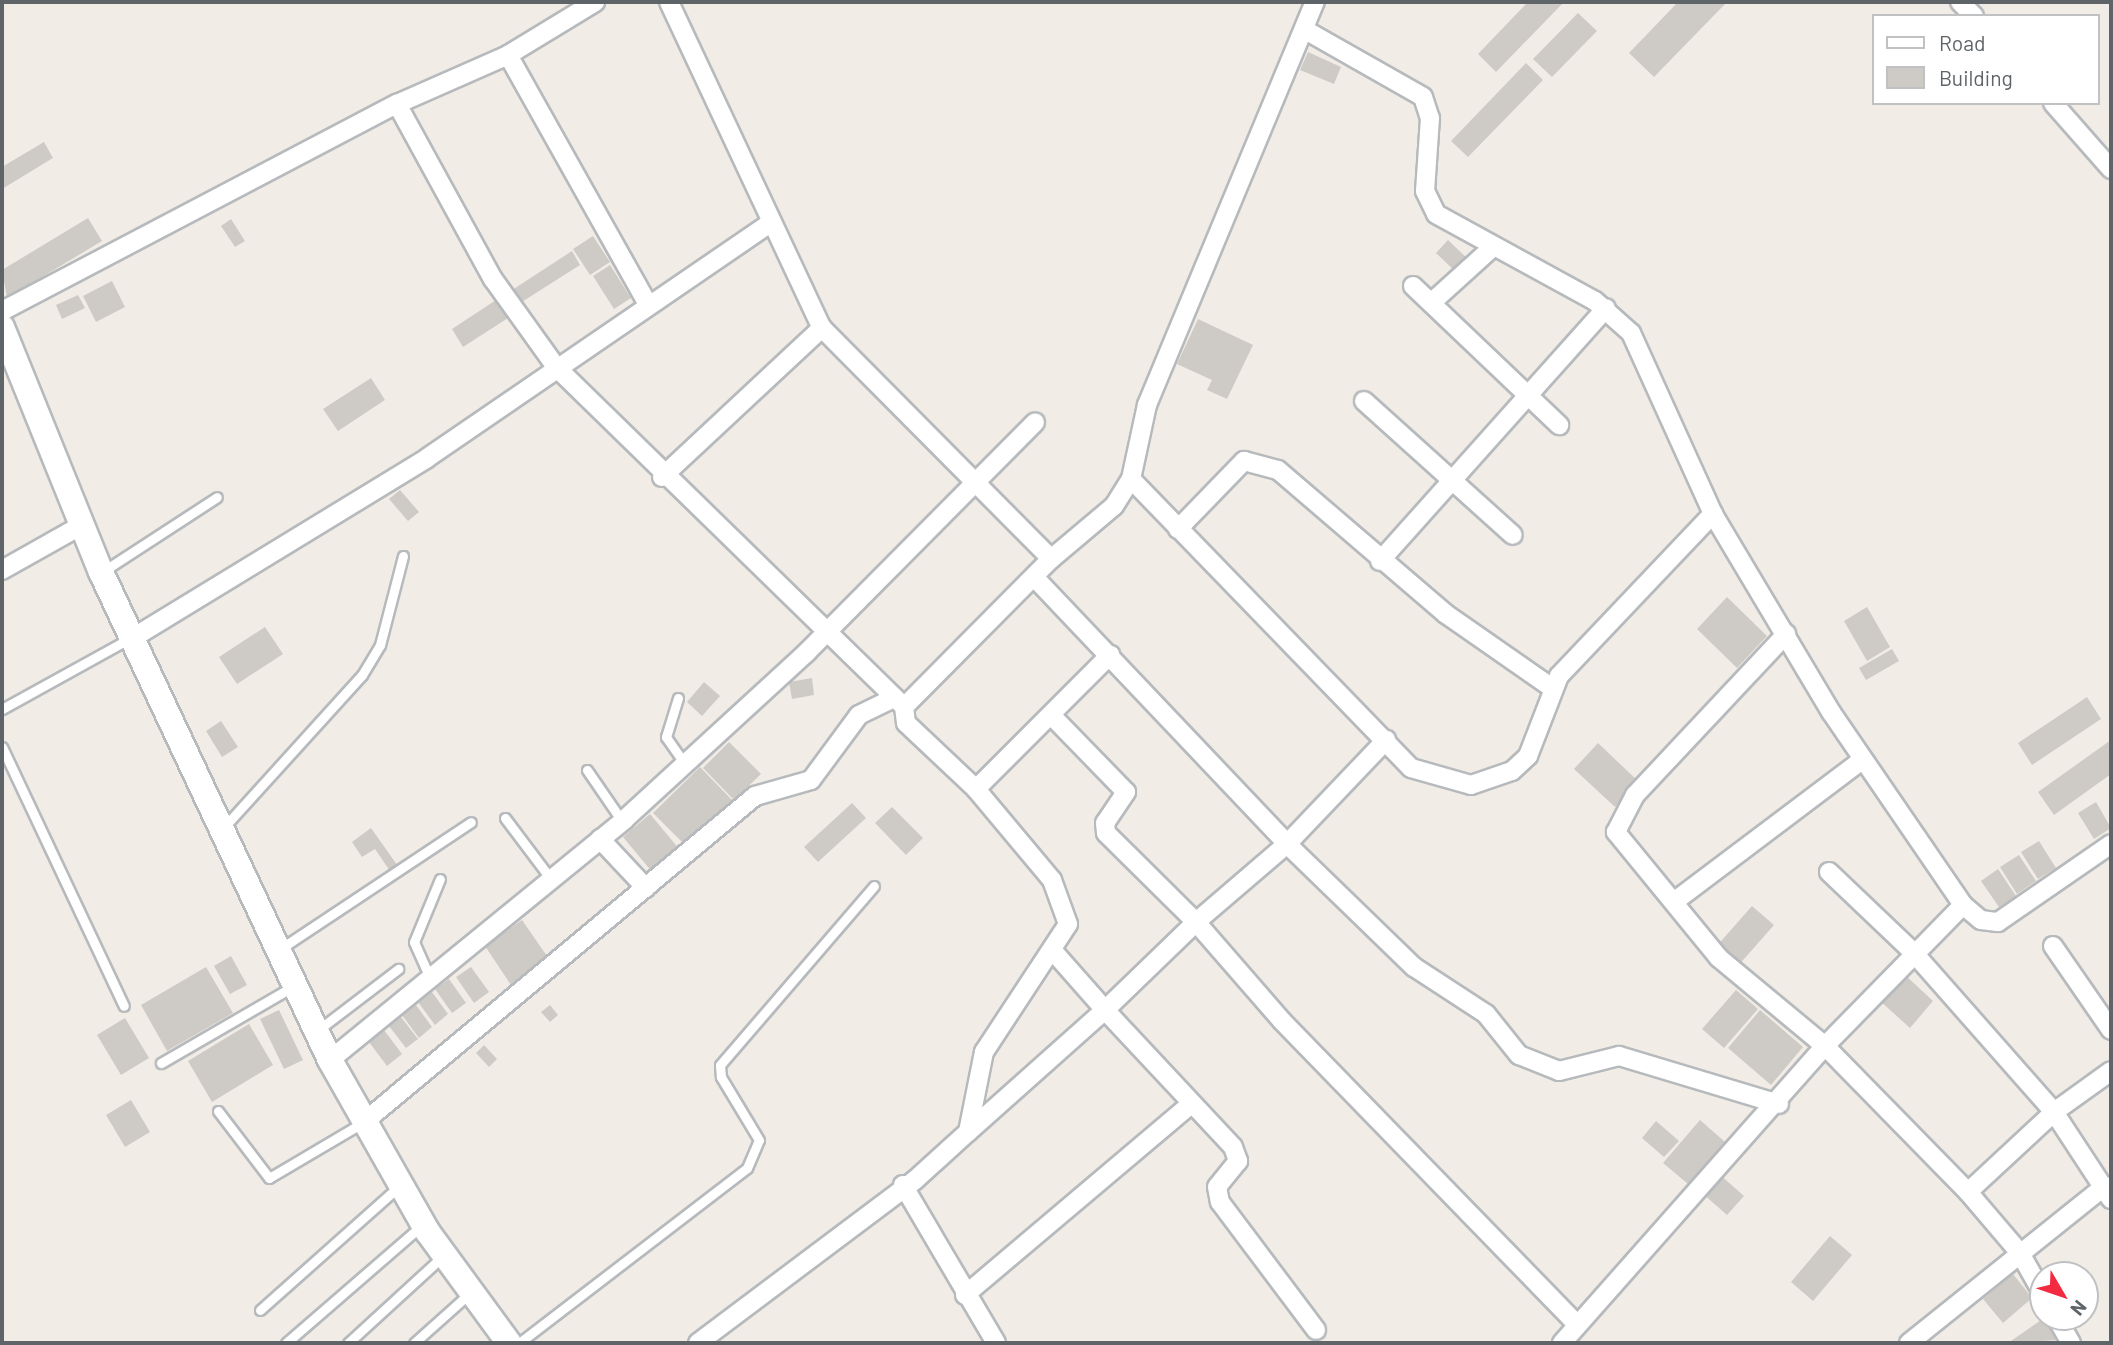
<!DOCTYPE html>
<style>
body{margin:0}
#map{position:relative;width:2113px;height:1345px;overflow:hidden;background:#f1ede6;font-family:Barlow,sans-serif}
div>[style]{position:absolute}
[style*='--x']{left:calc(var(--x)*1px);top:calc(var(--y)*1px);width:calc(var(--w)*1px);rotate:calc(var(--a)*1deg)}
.building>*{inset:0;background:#cecac5}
.roads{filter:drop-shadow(2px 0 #b7babd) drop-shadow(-2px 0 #b7babd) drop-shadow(0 2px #b7babd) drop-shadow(0 -2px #b7babd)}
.lane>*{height:9px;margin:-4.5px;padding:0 4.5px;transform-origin:4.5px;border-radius:4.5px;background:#fff}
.street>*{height:18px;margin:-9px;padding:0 9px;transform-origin:9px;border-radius:9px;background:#fff}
.secondary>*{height:24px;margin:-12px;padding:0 12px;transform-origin:12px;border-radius:12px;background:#fff}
span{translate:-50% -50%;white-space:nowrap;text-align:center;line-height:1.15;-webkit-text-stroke:5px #fff;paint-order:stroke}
.frame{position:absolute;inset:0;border:4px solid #5e6467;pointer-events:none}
.legend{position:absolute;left:1872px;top:14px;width:228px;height:91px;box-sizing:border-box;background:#fff;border:2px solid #bfc1c2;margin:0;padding:9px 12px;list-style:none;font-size:21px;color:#5e6467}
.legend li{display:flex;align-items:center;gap:14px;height:35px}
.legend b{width:35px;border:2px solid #bfc1c2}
.north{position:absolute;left:2029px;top:1261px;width:70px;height:70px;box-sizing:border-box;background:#fff;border:2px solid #bfc1c2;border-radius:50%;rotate:129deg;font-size:19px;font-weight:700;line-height:28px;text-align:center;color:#5e6467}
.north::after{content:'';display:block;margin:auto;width:24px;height:32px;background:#f22b40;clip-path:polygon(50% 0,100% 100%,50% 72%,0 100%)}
</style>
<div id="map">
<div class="building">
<div style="clip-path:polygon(1528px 2px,1564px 2px,1496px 72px,1478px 54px)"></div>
<div style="clip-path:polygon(1678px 2px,1727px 2px,1654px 77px,1629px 53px)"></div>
<div style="clip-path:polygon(1578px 13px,1597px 31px,1552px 77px,1533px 59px)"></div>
<div style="clip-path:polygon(1308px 52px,1341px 67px,1334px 84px,1300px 70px)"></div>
<div style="clip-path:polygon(1526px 63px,1543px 80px,1468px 157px,1451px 141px)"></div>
<div style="clip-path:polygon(44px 142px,53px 158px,2px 189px,2px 167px)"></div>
<div style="clip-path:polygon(88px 218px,102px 241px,7px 298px,2px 270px)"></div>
<div style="clip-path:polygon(231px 219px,245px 241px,235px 247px,221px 226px)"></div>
<div style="clip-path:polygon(593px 236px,610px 262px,590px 275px,573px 249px)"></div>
<div style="clip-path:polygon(1448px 240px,1470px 261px,1458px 274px,1436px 253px)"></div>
<div style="clip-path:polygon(572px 251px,580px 265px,517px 305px,509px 292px)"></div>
<div style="clip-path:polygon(610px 265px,631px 298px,614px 309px,593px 276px)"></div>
<div style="clip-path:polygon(112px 281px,125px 307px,96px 322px,83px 296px)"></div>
<div style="clip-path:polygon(78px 295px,85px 308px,62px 319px,56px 305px)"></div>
<div style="clip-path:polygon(496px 300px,508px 318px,463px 347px,452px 329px)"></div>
<div style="clip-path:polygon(1198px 319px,1253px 345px,1227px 399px,1207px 390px,1212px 380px,1177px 364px)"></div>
<div style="clip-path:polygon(371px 378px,385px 400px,338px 431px,323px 409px)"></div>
<div style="clip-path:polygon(400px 490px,419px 512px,408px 521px,389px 499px)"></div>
<div style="clip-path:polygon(1727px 597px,1767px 636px,1737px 668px,1697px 629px)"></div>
<div style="clip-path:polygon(1867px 607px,1890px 647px,1867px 661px,1844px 621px)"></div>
<div style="clip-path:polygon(265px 627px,283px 654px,237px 684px,219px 657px)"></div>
<div style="clip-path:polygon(1892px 649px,1899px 661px,1866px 680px,1859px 668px)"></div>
<div style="clip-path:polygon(812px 678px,814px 695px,792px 699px,789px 682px)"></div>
<div style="clip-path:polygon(704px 682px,720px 696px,702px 716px,687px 702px)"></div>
<div style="clip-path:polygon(2087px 697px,2101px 719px,2032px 765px,2018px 743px)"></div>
<div style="clip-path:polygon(221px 721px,238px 747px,222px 757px,206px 731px)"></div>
<div style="clip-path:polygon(2111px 740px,2111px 774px,2054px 815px,2038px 792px)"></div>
<div style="clip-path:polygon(729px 742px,761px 774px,734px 800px,703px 768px)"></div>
<div style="clip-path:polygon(1598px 743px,1639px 782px,1615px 807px,1574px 769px)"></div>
<div style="clip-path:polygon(700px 767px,733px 801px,686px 846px,653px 813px)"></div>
<div style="clip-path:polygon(2096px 802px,2111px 828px,2094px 839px,2078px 813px)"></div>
<div style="clip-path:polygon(852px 803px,866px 818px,818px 862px,804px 847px)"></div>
<div style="clip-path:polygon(892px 807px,923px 838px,906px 855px,875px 823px)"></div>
<div style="clip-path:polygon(650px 814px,680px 850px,653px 873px,623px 837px)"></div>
<div style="clip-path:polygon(371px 828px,400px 869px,392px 874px,375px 849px,362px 857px,352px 842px)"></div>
<div style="clip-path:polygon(2039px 841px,2056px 868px,2038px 879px,2021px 852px)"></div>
<div style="clip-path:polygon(2019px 855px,2036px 881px,2017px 894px,2000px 867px)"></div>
<div style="clip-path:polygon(1998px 869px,2016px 896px,1999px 907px,1981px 881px)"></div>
<div style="clip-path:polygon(1752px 906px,1774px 925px,1737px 967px,1715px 948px)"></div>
<div style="clip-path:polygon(522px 920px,549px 959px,511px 985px,485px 946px)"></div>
<div style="clip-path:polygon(231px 956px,247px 985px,230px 994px,214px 966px)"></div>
<div style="clip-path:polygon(206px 967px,233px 1013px,167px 1051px,141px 1005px)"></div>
<div style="clip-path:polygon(471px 967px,489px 992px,474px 1003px,456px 977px)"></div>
<div style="clip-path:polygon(1903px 973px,1933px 1001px,1910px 1028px,1879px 1000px)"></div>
<div style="clip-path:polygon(449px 979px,466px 1003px,452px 1013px,435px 989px)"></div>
<div style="clip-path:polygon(1736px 990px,1758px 1009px,1724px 1048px,1702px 1029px)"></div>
<div style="clip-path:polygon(432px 992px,448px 1014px,435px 1025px,418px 1002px)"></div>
<div style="clip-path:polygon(416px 1005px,432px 1027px,419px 1038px,402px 1015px)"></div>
<div style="clip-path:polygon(550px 1005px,558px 1015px,550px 1022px,541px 1012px)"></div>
<div style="clip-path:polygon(279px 1010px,303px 1060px,284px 1069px,260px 1019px)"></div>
<div style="clip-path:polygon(1760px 1010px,1803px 1047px,1771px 1085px,1728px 1048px)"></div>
<div style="clip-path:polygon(401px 1017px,418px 1039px,406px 1048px,389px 1026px)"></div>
<div style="clip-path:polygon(125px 1018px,149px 1058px,121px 1075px,97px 1035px)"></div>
<div style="clip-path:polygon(249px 1024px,273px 1065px,212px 1102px,188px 1061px)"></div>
<div style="clip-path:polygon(384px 1030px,402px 1054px,387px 1066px,369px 1042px)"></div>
<div style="clip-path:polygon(484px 1045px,497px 1059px,489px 1067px,476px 1053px)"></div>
<div style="clip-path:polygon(131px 1100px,150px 1132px,125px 1147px,106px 1115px)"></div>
<div style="clip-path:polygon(1700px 1120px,1725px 1142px,1688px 1184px,1663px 1163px)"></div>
<div style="clip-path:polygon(1656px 1121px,1679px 1141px,1664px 1157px,1642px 1138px)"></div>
<div style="clip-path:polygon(1719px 1174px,1744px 1196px,1727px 1215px,1702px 1193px)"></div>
<div style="clip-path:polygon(1830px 1236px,1852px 1255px,1813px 1301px,1791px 1282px)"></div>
<div style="clip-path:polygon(2013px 1274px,2032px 1298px,2003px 1323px,1983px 1299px)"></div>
<div style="clip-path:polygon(2044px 1318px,2060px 1340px,2008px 1343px)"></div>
</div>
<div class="roads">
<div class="lane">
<div style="--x:102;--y:572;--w:137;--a:-33.1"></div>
<div style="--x:678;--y:698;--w:41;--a:107.1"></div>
<div style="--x:666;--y:737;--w:33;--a:55"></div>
<div style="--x:2;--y:709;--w:145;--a:-28.9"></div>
<div style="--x:2;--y:747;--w:286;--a:64.8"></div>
<div style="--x:587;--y:770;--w:62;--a:55.5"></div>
<div style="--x:505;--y:818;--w:76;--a:53"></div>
<div style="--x:225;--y:826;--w:204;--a:-47.8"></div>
<div style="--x:362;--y:675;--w:35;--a:-59"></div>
<div style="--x:380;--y:645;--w:92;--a:-75.5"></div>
<div style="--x:280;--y:949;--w:229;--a:-33.6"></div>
<div style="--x:430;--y:978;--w:39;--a:-114"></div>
<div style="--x:414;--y:942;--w:68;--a:-67.6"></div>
<div style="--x:318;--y:1030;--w:101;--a:-37.3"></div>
<div style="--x:161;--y:1063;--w:154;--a:-30.1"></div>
<div style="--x:218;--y:1111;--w:84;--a:52.7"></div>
<div style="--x:269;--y:1178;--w:108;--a:-30.6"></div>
<div style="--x:260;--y:1310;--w:186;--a:-41.7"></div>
<div style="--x:286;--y:1343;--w:180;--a:-40.9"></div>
<div style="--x:348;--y:1343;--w:129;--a:-42.5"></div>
<div style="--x:414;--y:1343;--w:75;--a:-41.8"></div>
<div style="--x:519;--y:1343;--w:287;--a:-37.5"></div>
<div style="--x:747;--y:1168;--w:30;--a:-67"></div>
<div style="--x:759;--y:1140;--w:74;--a:-121.1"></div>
<div style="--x:721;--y:1077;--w:12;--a:-95"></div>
<div style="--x:720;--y:1065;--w:236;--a:-49.3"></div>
</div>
<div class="street">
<div style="--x:669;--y:2;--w:360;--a:64.9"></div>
<div style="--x:822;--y:328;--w:325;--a:45.2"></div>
<div style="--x:1960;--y:2;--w:20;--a:45"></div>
<div style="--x:1307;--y:31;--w:133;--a:29.6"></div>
<div style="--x:1423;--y:97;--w:22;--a:72"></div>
<div style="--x:1430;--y:118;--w:73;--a:93.9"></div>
<div style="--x:1425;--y:191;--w:25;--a:64"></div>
<div style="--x:1436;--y:214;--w:181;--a:28.7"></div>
<div style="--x:1595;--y:301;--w:48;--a:41.6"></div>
<div style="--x:1631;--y:333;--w:199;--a:65.6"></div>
<div style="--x:1713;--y:514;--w:230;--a:59.2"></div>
<div style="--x:1831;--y:712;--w:234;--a:55.6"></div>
<div style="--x:1963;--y:905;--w:23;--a:40"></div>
<div style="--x:1981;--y:920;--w:17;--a:7"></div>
<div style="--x:1998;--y:922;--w:137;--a:-34.6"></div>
<div style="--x:508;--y:55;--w:284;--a:60.7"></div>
<div style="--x:2053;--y:103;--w:88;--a:48.7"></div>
<div style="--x:397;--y:104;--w:200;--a:61.3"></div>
<div style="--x:493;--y:279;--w:108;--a:54.4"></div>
<div style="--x:556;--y:367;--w:487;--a:44.3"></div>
<div style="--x:1413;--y:286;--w:202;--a:43.6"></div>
<div style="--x:1431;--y:303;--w:84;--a:-42.1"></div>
<div style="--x:2;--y:311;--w:446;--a:-27.7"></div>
<div style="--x:397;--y:104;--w:121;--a:-23.8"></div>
<div style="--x:508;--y:55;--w:102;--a:-31.3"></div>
<div style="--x:1364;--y:401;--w:200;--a:42"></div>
<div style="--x:662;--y:477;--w:219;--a:-43"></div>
<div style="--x:1131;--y:479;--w:402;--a:45.9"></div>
<div style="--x:1411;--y:768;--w:62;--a:15.8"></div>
<div style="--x:1471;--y:785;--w:43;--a:-18.9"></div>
<div style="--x:1512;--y:771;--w:22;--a:-43"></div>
<div style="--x:1528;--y:756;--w:86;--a:-68.8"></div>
<div style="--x:1559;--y:676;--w:224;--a:-46.5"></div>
<div style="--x:1178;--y:529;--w:95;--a:-45.9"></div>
<div style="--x:1244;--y:461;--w:35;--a:15"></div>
<div style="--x:1278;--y:470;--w:221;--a:40.6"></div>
<div style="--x:1446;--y:614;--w:129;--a:34.9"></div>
<div style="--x:1380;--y:561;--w:339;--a:-48.2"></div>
<div style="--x:2;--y:570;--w:90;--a:-29.4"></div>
<div style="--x:1035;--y:578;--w:366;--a:46.5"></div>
<div style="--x:1287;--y:844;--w:177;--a:44.1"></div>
<div style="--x:1414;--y:967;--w:86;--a:33.1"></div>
<div style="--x:1486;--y:1014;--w:53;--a:51.2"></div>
<div style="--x:1519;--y:1055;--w:43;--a:21.8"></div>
<div style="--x:1559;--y:1071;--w:62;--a:-14"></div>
<div style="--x:1619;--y:1056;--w:167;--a:16.7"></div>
<div style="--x:131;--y:639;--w:347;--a:-31.4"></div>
<div style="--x:427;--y:458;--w:414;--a:-34.4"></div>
<div style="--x:1052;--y:716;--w:106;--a:45.8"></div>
<div style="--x:1126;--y:792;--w:37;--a:124"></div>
<div style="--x:1105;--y:823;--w:10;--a:84"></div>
<div style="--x:1106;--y:833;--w:127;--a:44.7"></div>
<div style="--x:1196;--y:922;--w:120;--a:-40.6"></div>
<div style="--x:1287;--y:844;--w:144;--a:-46.4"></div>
<div style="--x:976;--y:789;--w:190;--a:-45"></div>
<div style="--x:600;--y:839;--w:67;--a:46.8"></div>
<div style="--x:1829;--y:872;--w:116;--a:43.6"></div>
<div style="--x:1913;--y:952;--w:213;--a:48.6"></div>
<div style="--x:2054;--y:1112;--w:104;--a:56.8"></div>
<div style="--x:1675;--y:901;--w:234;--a:-37"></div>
<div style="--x:1963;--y:905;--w:197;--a:134.4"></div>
<div style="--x:1825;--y:1046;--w:204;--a:45.6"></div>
<div style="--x:1968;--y:1192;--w:80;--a:49.6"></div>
<div style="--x:2020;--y:1253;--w:47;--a:60.7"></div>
<div style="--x:2053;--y:946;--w:102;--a:55.4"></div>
<div style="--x:1053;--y:951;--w:79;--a:48.6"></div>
<div style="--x:1105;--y:1010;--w:127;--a:-44"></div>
<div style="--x:1196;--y:922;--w:131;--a:49"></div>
<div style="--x:1282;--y:1021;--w:424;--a:45.8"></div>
<div style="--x:330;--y:1060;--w:381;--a:-39.2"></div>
<div style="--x:625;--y:819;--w:246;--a:-42.5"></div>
<div style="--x:806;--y:653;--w:325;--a:-45.2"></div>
<div style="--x:364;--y:1122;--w:509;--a:-39.82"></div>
<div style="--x:755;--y:796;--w:58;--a:-15.9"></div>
<div style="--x:811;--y:780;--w:81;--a:-53.6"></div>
<div style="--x:859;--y:715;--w:39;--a:-26"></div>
<div style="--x:968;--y:1132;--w:183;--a:-41.7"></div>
<div style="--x:1105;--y:1010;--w:187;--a:46.9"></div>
<div style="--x:1233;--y:1147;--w:15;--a:70"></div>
<div style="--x:1238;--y:1161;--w:33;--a:129"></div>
<div style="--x:1217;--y:1187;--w:15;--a:79"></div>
<div style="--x:1220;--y:1202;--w:160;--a:53.1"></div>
<div style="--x:903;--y:1185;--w:183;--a:59.5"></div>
<div style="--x:1968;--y:1192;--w:117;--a:-42.9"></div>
<div style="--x:2054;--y:1112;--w:70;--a:-35.7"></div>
<div style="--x:965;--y:1295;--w:294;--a:-40.2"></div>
<div style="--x:2056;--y:1317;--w:30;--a:60"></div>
<div style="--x:698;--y:1343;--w:271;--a:-36.9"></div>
<div style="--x:915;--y:1180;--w:72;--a:-42.2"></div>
<div style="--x:968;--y:1132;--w:82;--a:-78.7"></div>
<div style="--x:984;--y:1052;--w:153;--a:-56.7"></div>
<div style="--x:1068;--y:924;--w:47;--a:-110"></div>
<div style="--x:1052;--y:880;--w:119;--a:-129.9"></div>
<div style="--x:976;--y:789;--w:96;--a:-136.7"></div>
<div style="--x:906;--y:723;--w:16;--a:-97"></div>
<div style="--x:904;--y:707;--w:209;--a:-45.2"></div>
<div style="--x:1051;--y:559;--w:82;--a:-40.1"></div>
<div style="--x:1114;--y:506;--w:32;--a:-58"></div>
<div style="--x:1131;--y:479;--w:76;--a:-77.8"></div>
<div style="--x:1147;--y:405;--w:437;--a:-67.4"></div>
<div style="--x:1562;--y:1343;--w:397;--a:-48.5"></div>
<div style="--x:1825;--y:1046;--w:138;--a:-140.3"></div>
<div style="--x:1719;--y:958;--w:163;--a:-129.3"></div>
<div style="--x:1616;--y:832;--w:42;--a:-62.8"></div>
<div style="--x:1635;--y:795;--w:221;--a:-46.8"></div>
<div style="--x:1909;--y:1343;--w:251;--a:-38.7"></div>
</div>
<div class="secondary">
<div style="--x:2;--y:327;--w:264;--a:68"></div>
<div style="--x:101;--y:572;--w:539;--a:64.86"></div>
<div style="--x:330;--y:1060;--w:197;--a:60.4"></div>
<div style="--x:427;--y:1231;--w:139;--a:53.8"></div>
</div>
</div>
<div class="frame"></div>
<ul class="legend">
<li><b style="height:9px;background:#fff"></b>Road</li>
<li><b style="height:19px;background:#cecac5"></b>Building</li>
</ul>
<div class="north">N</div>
</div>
